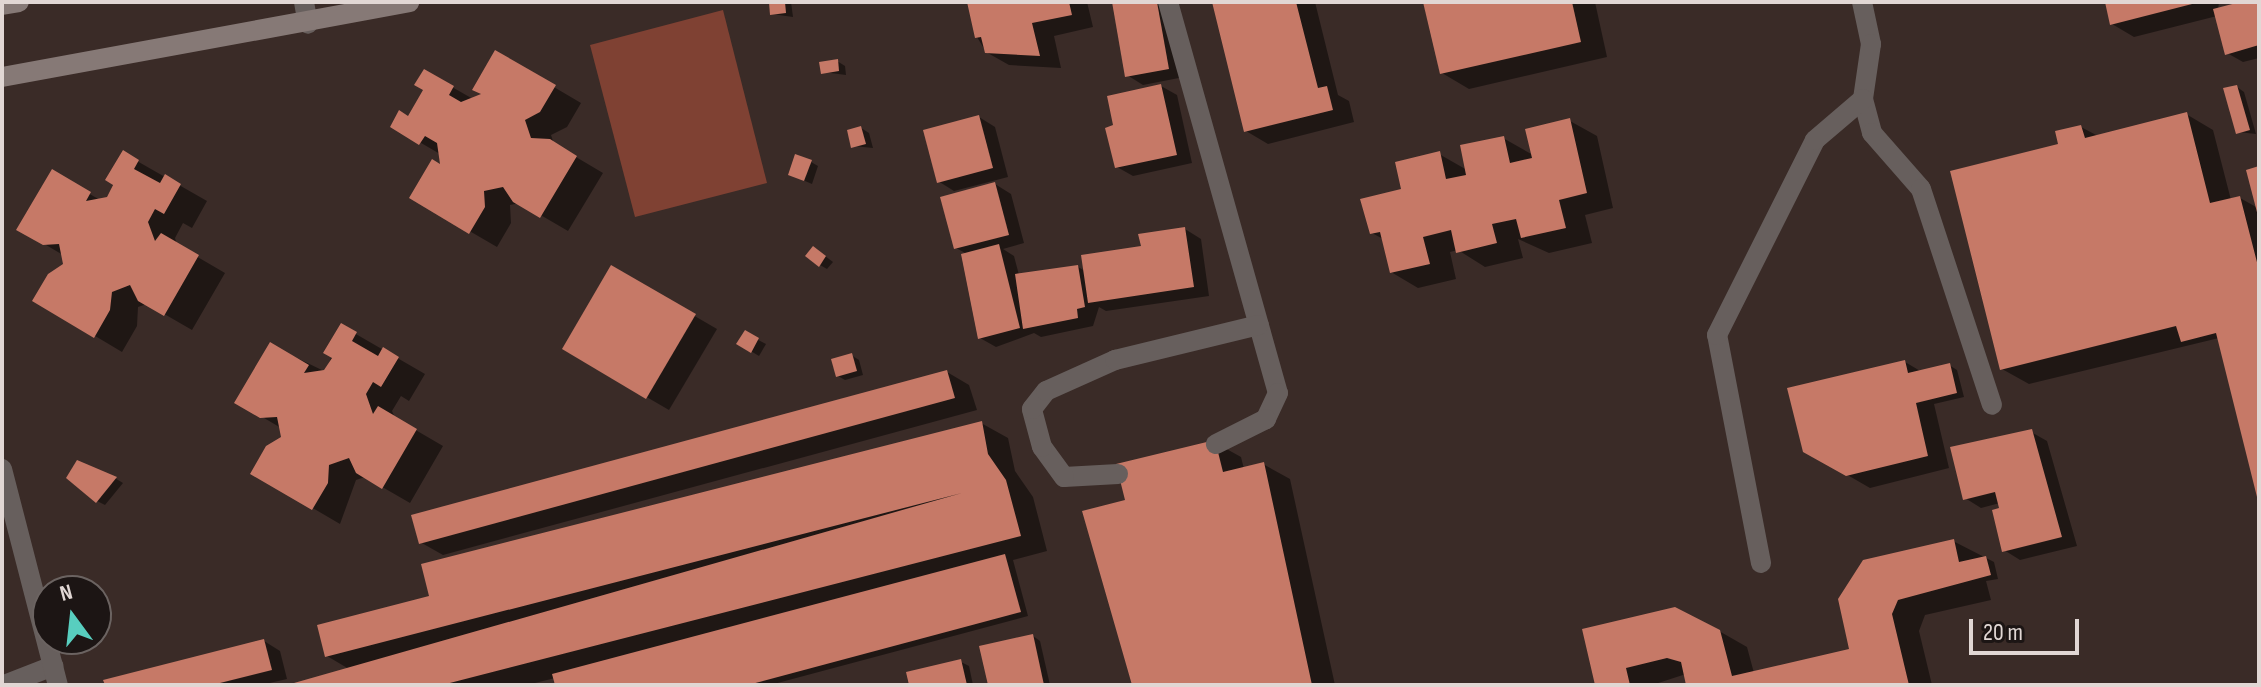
<!DOCTYPE html>
<style>
body{margin:0}
#map{position:relative;width:2261px;height:687px;overflow:hidden;background:#3a2b27;font-family:"Sofia Sans Condensed",sans-serif}
div>[style]{position:absolute}
[style*='--x']{left:calc(var(--x)*1px);top:calc(var(--y)*1px);width:calc(var(--w)*1px);rotate:calc(var(--a)*1deg)}
.green>*{inset:0;background:#7f4133}
.shadow>*{inset:0;background:#0007}
.building>*{inset:0;background:#c67967}
.service>*{height:20px;margin:-10px;padding:0 10px;transform-origin:10px;border-radius:10px;background:#675f5d}
.minor>*{height:20px;margin:-10px;padding:0 10px;transform-origin:10px;border-radius:10px;background:#675f5d}
.tertiary>*{height:20px;margin:-10px;padding:0 10px;transform-origin:10px;border-radius:10px;background:#675f5d}
.secondary>*{height:20px;margin:-10px;padding:0 10px;transform-origin:10px;border-radius:10px;background:#867976}
span{translate:-50% -50%;white-space:nowrap;text-align:center;line-height:1.15;-webkit-text-stroke:8px #1c1514;paint-order:stroke}
.frame{position:absolute;inset:0;border:4px solid #e1d7d4;pointer-events:none}
.north{position:absolute;left:32px;top:575px;width:80px;height:80px;box-sizing:border-box;background:#1c1514;border:2px solid #6b6361;border-radius:50%;rotate:345deg;font-size:22px;font-weight:700;line-height:32px;text-align:center;color:#e1d7d4}
.north::after{content:'';display:block;margin:auto;width:28px;height:36px;background:#58cebf;clip-path:polygon(50% 0,100% 100%,50% 72%,0 100%)}
.scale{position:absolute;left:1969px;top:619px;width:110px;height:36px;box-sizing:border-box;border:4px solid #e1d7d4;border-top:0;padding-left:10px;font-size:24px;line-height:28px;white-space:nowrap;color:#e1d7d4;-webkit-text-stroke:6px #1c1514;paint-order:stroke}
</style>
<div id="map">
<div class="green">
<div style="clip-path:polygon(723px 10px,767px 183px,635px 217px,590px 45px)"></div>
</div>
<div class="shadow">
<div style="clip-path:polygon(771px 2px,791px 2px,793px 17px,772px 14px)"></div>
<div style="clip-path:polygon(971px 2px,1087px 2px,1093px 27px,1054px 36px,1061px 68px,1009px 65px,986px 52px,977px 37px)"></div>
<div style="clip-path:polygon(1114px 2px,1170px 2px,1184px 77px,1143px 85px,1127px 75px)"></div>
<div style="clip-path:polygon(1214px 2px,1315px 2px,1338px 95px,1349px 101px,1354px 122px,1268px 144px,1246px 131px)"></div>
<div style="clip-path:polygon(1425px 2px,1595px 2px,1607px 57px,1469px 89px,1442px 73px)"></div>
<div style="clip-path:polygon(2106px 2px,2219px 2px,2218px 10px,2259px 2px,2259px 58px,2243px 62px,2227px 53px,2217px 16px,2134px 37px,2112px 24px)"></div>
<div style="clip-path:polygon(496px 53px,581px 103px,567px 127px,551px 135px,554px 144px,603px 173px,568px 231px,520px 203px,510px 205px,511px 223px,497px 247px,411px 197px,442px 168px,440px 154px,392px 126px,409px 118px,426px 89px,424px 71px,473px 99px,485px 95px)"></div>
<div style="clip-path:polygon(837px 61px,845px 66px,846px 75px,823px 72px)"></div>
<div style="clip-path:polygon(1161px 86px,1177px 95px,1192px 163px,1133px 176px,1117px 167px)"></div>
<div style="clip-path:polygon(2237px 87px,2244px 92px,2256px 134px,2238px 132px)"></div>
<div style="clip-path:polygon(2186px 114px,2213px 130px,2231px 200px,2240px 198px,2258px 208px,2259px 168px,2259px 501px,2219px 338px,2029px 384px,2002px 369px,2060px 145px,2081px 127px,2098px 136px)"></div>
<div style="clip-path:polygon(979px 117px,995px 127px,1008px 177px,954px 191px,938px 181px)"></div>
<div style="clip-path:polygon(1570px 121px,1597px 136px,1613px 208px,1585px 215px,1592px 243px,1549px 253px,1518px 239px,1523px 258px,1485px 267px,1458px 250px,1450px 252px,1456px 279px,1418px 288px,1391px 272px,1383px 239px,1372px 233px,1439px 154px,1467px 170px,1503px 138px,1533px 155px)"></div>
<div style="clip-path:polygon(861px 128px,869px 133px,873px 148px,853px 146px)"></div>
<div style="clip-path:polygon(123px 153px,207px 201px,192px 228px,183px 223px,175px 238px,177px 245px,225px 273px,192px 330px,147px 304px,138px 307px,137px 326px,122px 352px,35px 300px,65px 265px,63px 255px,19px 229px,52px 172px,100px 200px,108px 199px)"></div>
<div style="clip-path:polygon(811px 162px,818px 166px,812px 184px,798px 178px)"></div>
<div style="clip-path:polygon(995px 184px,1011px 194px,1024px 243px,1003px 249px,1014px 256px,1019px 275px,1078px 267px,1085px 271px,1185px 229px,1201px 239px,1209px 296px,1106px 311px,1099px 307px,1093px 326px,1041px 337px,1034px 333px,996px 347px,980px 338px,967px 254px,956px 248px)"></div>
<div style="clip-path:polygon(821px 253px,833px 262px,827px 269px,820px 265px)"></div>
<div style="clip-path:polygon(612px 268px,717px 329px,669px 410px,564px 349px)"></div>
<div style="clip-path:polygon(342px 326px,425px 374px,409px 401px,401px 396px,392px 411px,395px 418px,443px 446px,410px 503px,365px 477px,356px 480px,340px 524px,253px 473px,283px 438px,281px 428px,237px 402px,270px 345px,326px 372px)"></div>
<div style="clip-path:polygon(745px 333px,766px 344px,759px 356px,739px 344px)"></div>
<div style="clip-path:polygon(851px 355px,859px 360px,863px 375px,845px 380px,838px 376px)"></div>
<div style="clip-path:polygon(1905px 362px,1922px 372px,1949px 365px,1957px 370px,1964px 397px,1934px 404px,1949px 468px,1870px 488px,1804px 450px)"></div>
<div style="clip-path:polygon(947px 372px,969px 385px,977px 410px,443px 555px,420px 542px)"></div>
<div style="clip-path:polygon(981px 423px,1008px 438px,1015px 471px,1033px 497px,1047px 551px,1013px 560px,1028px 616px,770px 685px,557px 685px,555px 678px,527px 685px,291px 685px,349px 669px,327px 656px,431px 597px)"></div>
<div style="clip-path:polygon(2031px 432px,2047px 441px,2077px 546px,2020px 560px,2004px 550px,2000px 503px,1981px 508px,1965px 498px)"></div>
<div style="clip-path:polygon(1214px 442px,1241px 457px,1244px 469px,1263px 464px,1290px 479px,1335px 685px,1132px 685px,1127px 502px)"></div>
<div style="clip-path:polygon(108px 474px,123px 483px,105px 505px,97px 501px)"></div>
<div style="clip-path:polygon(1953px 541px,1994px 562px,1998px 579px,1986px 581px,1991px 600px,1925px 615px,1919px 631px,1932px 685px,1688px 685px,1686px 674px,1652px 685px,1598px 685px,1584px 630px,1719px 631px,1747px 647px,1754px 673px,1851px 650px,1840px 600px)"></div>
<div style="clip-path:polygon(1033px 636px,1040px 641px,1050px 685px,990px 685px)"></div>
<div style="clip-path:polygon(264px 641px,280px 651px,287px 679px,261px 685px,107px 685px)"></div>
<div style="clip-path:polygon(961px 662px,969px 666px,973px 685px,911px 685px)"></div>
</div>
<div class="building">
<div style="clip-path:polygon(769px 2px,785px 2px,786px 13px,770px 15px)"></div>
<div style="clip-path:polygon(967px 2px,1069px 2px,1072px 15px,1032px 23px,1040px 56px,985px 53px,981px 37px,975px 38px)"></div>
<div style="clip-path:polygon(1112px 2px,1157px 2px,1169px 69px,1125px 77px)"></div>
<div style="clip-path:polygon(1212px 2px,1296px 2px,1318px 88px,1327px 86px,1333px 110px,1244px 132px)"></div>
<div style="clip-path:polygon(1423px 2px,1572px 2px,1581px 42px,1440px 74px)"></div>
<div style="clip-path:polygon(2105px 2px,2196px 2px,2196px 3px,2110px 25px)"></div>
<div style="clip-path:polygon(2240px 2px,2258px 2px,2259px 45px,2225px 55px,2213px 9px)"></div>
<div style="clip-path:polygon(495px 50px,556px 85px,540px 112px,525px 120px,531px 138px,550px 139px,577px 156px,540px 218px,513px 202px,503px 187px,484px 191px,485px 207px,469px 234px,409px 198px,432px 159px,440px 164px,437px 143px,425px 136px,419px 145px,390px 127px,399px 110px,408px 116px,423px 90px,414px 85px,424px 69px,454px 86px,449px 95px,461px 102px,481px 94px,472px 90px)"></div>
<div style="clip-path:polygon(838px 59px,839px 71px,821px 74px,819px 62px)"></div>
<div style="clip-path:polygon(1161px 84px,1177px 155px,1115px 168px,1105px 128px,1113px 125px,1107px 96px)"></div>
<div style="clip-path:polygon(2237px 85px,2250px 130px,2236px 134px,2223px 88px)"></div>
<div style="clip-path:polygon(2187px 112px,2210px 203px,2240px 196px,2259px 270px,2259px 505px,2216px 333px,2181px 342px,2176px 326px,2000px 370px,1950px 171px,2058px 144px,2055px 131px,2081px 125px,2085px 138px)"></div>
<div style="clip-path:polygon(979px 115px,993px 168px,937px 183px,923px 130px)"></div>
<div style="clip-path:polygon(1570px 118px,1587px 193px,1559px 200px,1566px 228px,1521px 238px,1516px 219px,1492px 224px,1497px 243px,1456px 253px,1451px 230px,1423px 237px,1430px 264px,1390px 273px,1380px 232px,1370px 234px,1360px 199px,1401px 189px,1395px 162px,1440px 151px,1446px 179px,1466px 175px,1460px 145px,1504px 136px,1510px 163px,1532px 158px,1525px 129px)"></div>
<div style="clip-path:polygon(861px 126px,866px 144px,851px 148px,847px 130px)"></div>
<div style="clip-path:polygon(123px 150px,139px 160px,134px 169px,160px 183px,165px 174px,181px 184px,164px 214px,155px 209px,148px 222px,155px 241px,161px 233px,199px 255px,164px 316px,138px 301px,130px 285px,112px 292px,110px 310px,94px 338px,32px 301px,48px 274px,63px 264px,59px 244px,43px 245px,16px 230px,52px 169px,91px 192px,86px 201px,107px 197px,113px 185px,105px 180px)"></div>
<div style="clip-path:polygon(795px 154px,812px 160px,804px 181px,788px 175px)"></div>
<div style="clip-path:polygon(2259px 166px,2259px 216px,2258px 216px,2246px 170px)"></div>
<div style="clip-path:polygon(995px 182px,1009px 235px,954px 249px,940px 197px)"></div>
<div style="clip-path:polygon(1185px 227px,1194px 287px,1088px 303px,1081px 255px,1141px 246px,1138px 234px)"></div>
<div style="clip-path:polygon(999px 244px,1020px 328px,978px 339px,961px 254px)"></div>
<div style="clip-path:polygon(813px 246px,826px 256px,819px 267px,805px 256px)"></div>
<div style="clip-path:polygon(611px 265px,696px 314px,646px 399px,562px 349px)"></div>
<div style="clip-path:polygon(1078px 265px,1085px 307px,1077px 309px,1078px 318px,1023px 329px,1015px 274px)"></div>
<div style="clip-path:polygon(341px 323px,357px 332px,352px 341px,378px 356px,383px 347px,399px 357px,381px 387px,373px 382px,366px 394px,373px 414px,378px 406px,417px 429px,382px 489px,356px 473px,349px 458px,329px 465px,328px 483px,312px 510px,250px 474px,266px 446px,281px 437px,277px 417px,260px 418px,234px 403px,270px 342px,309px 365px,304px 373px,324px 370px,332px 358px,323px 353px)"></div>
<div style="clip-path:polygon(745px 330px,759px 338px,751px 353px,736px 344px)"></div>
<div style="clip-path:polygon(852px 353px,857px 371px,836px 377px,831px 359px)"></div>
<div style="clip-path:polygon(1905px 360px,1908px 373px,1950px 363px,1957px 393px,1916px 403px,1928px 456px,1846px 476px,1803px 452px,1787px 388px)"></div>
<div style="clip-path:polygon(947px 370px,955px 398px,419px 544px,411px 515px)"></div>
<div style="clip-path:polygon(982px 421px,988px 454px,1006px 480px,1021px 536px,442px 685px,287px 685px,962px 493px,325px 657px,317px 625px,429px 596px,421px 564px)"></div>
<div style="clip-path:polygon(2032px 429px,2062px 537px,2002px 552px,1992px 510px,1999px 508px,1995px 492px,1963px 500px,1950px 447px)"></div>
<div style="clip-path:polygon(1215px 440px,1223px 472px,1264px 462px,1312px 685px,1132px 685px,1082px 511px,1125px 500px,1116px 464px)"></div>
<div style="clip-path:polygon(77px 460px,117px 477px,96px 503px,66px 478px)"></div>
<div style="clip-path:polygon(1954px 539px,1959px 562px,1986px 556px,1991px 575px,1898px 600px,1892px 614px,1909px 685px,1686px 685px,1681px 662px,1667px 658px,1626px 668px,1630px 685px,1595px 685px,1582px 629px,1675px 607px,1720px 630px,1732px 676px,1849px 649px,1838px 599px,1863px 560px)"></div>
<div style="clip-path:polygon(1005px 554px,1021px 612px,748px 685px,555px 685px,552px 674px)"></div>
<div style="clip-path:polygon(1033px 634px,1044px 685px,988px 685px,979px 646px)"></div>
<div style="clip-path:polygon(264px 639px,272px 670px,212px 685px,105px 685px,103px 680px)"></div>
<div style="clip-path:polygon(961px 659px,967px 685px,909px 685px,906px 672px)"></div>
</div>
<div class="service">
<div style="--x:1168;--y:2;--w:406;--a:74.3"></div>
<div style="--x:1278;--y:393;--w:29;--a:115"></div>
<div style="--x:1266;--y:419;--w:56;--a:153.4"></div>
<div style="--x:1862;--y:2;--w:43;--a:77.9"></div>
<div style="--x:1871;--y:44;--w:56;--a:98.3"></div>
<div style="--x:1863;--y:99;--w:35;--a:75"></div>
<div style="--x:1872;--y:133;--w:74;--a:48.8"></div>
<div style="--x:1921;--y:189;--w:227;--a:71.8"></div>
<div style="--x:1118;--y:474;--w:54;--a:176.8"></div>
<div style="--x:1064;--y:477;--w:37;--a:-126"></div>
<div style="--x:1042;--y:447;--w:39;--a:-105"></div>
<div style="--x:1032;--y:409;--w:23;--a:-52"></div>
<div style="--x:1046;--y:391;--w:76;--a:-24.2"></div>
<div style="--x:1115;--y:360;--w:148;--a:-13.7"></div>
<div style="--x:1761;--y:563;--w:232;--a:-100.9"></div>
<div style="--x:1717;--y:335;--w:218;--a:-63.3"></div>
<div style="--x:1815;--y:140;--w:63;--a:-40.5"></div>
</div>
<div class="minor">
<div style="--x:304;--y:2;--w:22;--a:80"></div>
<div style="--x:4;--y:685;--w:53;--a:-21.2"></div>
</div>
<div class="tertiary">
<div style="--x:2;--y:469;--w:223;--a:75.5"></div>
</div>
<div class="secondary">
<div style="--x:2;--y:5;--w:17;--a:-10"></div>
<div style="--x:2;--y:77;--w:414;--a:-10.4"></div>
</div>
<div class="frame"></div>
<div class="north">N</div>
<div class="scale">20 m</div>
</div>
